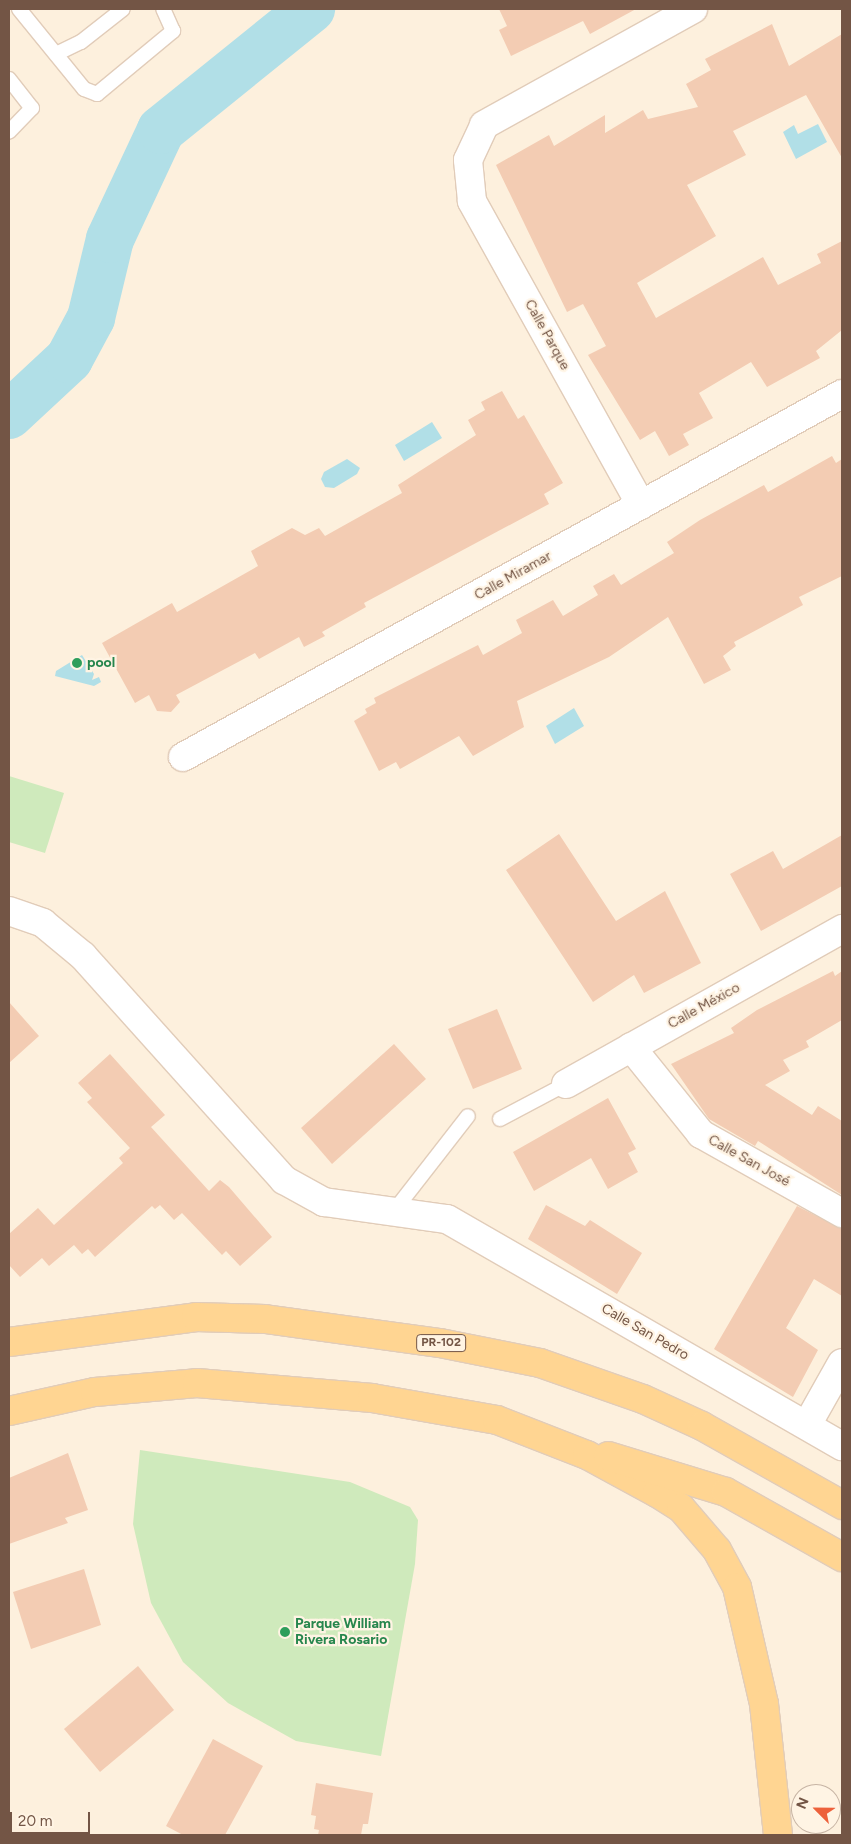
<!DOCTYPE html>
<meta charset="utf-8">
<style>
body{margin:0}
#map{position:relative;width:851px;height:1844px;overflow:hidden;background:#fdf0dd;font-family:Figtree,sans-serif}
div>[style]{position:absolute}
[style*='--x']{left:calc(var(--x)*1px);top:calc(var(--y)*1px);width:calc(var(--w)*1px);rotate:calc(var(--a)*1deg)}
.green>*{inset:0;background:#cfeabc}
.water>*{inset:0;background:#b1dfe7}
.river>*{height:48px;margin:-24px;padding:0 24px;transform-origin:24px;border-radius:24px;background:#b1dfe7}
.building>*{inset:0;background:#f3ccb3}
.roads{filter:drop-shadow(1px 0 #e1ccb9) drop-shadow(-1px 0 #e1ccb9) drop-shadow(0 1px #e1ccb9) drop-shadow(0 -1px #e1ccb9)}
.service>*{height:14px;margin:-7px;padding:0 7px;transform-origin:7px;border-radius:7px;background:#fff}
.minor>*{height:28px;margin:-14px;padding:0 14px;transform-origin:14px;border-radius:14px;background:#fff}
.primary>*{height:28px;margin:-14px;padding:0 14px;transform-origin:14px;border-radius:14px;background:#ffd592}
.dots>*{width:14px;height:14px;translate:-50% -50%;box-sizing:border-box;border:2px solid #fff4e4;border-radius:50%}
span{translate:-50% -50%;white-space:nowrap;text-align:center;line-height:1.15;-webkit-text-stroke:4.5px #fff4e4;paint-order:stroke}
.shield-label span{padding:1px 4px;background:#fff4e4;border:1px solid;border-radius:4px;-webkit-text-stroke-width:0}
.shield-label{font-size:12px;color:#735545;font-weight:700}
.street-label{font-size:14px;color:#735545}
.leisure-label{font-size:14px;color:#27864d;font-weight:700}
.left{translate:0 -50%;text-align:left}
.frame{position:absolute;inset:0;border:10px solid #735545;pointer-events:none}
.north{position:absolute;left:791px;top:1784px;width:50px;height:50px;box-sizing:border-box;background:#fff4e4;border:1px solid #c7b4a4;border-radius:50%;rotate:293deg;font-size:14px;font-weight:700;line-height:20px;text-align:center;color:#735545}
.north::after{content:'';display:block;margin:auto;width:18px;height:22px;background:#ed613b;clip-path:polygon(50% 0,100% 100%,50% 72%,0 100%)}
.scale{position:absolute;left:10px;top:1812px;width:80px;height:22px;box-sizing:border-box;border:2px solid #735545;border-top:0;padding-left:6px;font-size:15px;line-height:18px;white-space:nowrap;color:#735545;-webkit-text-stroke:4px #fff4e4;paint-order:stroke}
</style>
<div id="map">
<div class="green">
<div style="clip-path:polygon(9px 776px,64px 793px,45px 853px,9px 842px)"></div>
<div style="clip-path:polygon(140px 1450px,350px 1482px,410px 1507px,418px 1520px,415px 1564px,381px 1756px,296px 1741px,228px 1703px,183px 1662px,151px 1603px,133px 1524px)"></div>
</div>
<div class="water">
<div style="clip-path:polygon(818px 124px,827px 142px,796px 159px,783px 132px,794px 125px,798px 134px)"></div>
<div style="clip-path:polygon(432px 422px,442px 438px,404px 461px,395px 445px)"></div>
<div style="clip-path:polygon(347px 459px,360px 468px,357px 474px,334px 488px,325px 487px,321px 479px,324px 472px)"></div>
<div style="clip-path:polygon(82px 655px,94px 674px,92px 680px,99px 677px,101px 682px,94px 686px,55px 676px,56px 671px)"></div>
<div style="clip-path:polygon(574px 708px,584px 726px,555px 744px,546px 726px)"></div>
</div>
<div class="river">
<div style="--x:9;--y:415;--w:82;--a:-43"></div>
<div style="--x:69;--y:359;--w:47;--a:-61.8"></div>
<div style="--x:91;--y:318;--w:81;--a:-76.5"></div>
<div style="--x:110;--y:239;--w:120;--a:-64.9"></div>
<div style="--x:161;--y:130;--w:193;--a:-38.9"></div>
</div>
<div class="building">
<div style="clip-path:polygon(499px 9px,636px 9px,590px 34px,583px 21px,511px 56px,499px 30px,507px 26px)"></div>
<div style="clip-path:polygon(772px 24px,789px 66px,842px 34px,842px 158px,806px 95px,733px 131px,746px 155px,687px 185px,716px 236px,637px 283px,656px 318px,763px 257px,778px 285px,821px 263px,817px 254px,842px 241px,842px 330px,816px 351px,820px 358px,767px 387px,751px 362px,699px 393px,713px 418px,683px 434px,689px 445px,669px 456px,655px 431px,640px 440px,588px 355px,606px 346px,583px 304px,567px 312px,496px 165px,549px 135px,554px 146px,605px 115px,605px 133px,643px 110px,648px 119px,698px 107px,686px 84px,711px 70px,705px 59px)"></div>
<div style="clip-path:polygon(502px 391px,518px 419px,524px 415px,563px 483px,544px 494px,549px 504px,364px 603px,366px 607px,322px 632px,325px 636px,304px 647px,299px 637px,259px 659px,255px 653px,176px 695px,180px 702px,171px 712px,157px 711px,149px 695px,135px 703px,102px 643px,172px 603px,177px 612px,258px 566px,251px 551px,292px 528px,305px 535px,319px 528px,325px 536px,402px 493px,398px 485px,476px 435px,468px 420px,485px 410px,481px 402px)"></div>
<div style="clip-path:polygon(832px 456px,836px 463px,842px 459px,842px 576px,799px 597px,803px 605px,734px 642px,736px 646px,723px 656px,731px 670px,704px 684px,668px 617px,609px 657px,517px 701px,524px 727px,473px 756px,459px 736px,400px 769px,396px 762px,379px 771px,354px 721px,367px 713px,365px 709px,376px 703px,374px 698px,478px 645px,483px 655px,522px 633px,516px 620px,553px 600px,563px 616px,598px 595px,593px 586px,614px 574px,621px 585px,674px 553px,667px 542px,700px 520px,764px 485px,768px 492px)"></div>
<div style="clip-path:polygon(559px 834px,616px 921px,665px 891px,701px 963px,644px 993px,634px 975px,593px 1002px,506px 870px)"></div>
<div style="clip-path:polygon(842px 835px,842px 886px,761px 931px,730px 874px,773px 851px,783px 869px)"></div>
<div style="clip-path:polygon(833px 971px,835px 976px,842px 971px,842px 1020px,806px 1041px,809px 1047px,783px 1060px,790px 1071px,765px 1085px,812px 1115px,818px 1106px,842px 1121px,842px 1195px,758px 1141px,755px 1146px,709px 1119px,671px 1064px,734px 1033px,731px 1028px,757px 1010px)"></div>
<div style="clip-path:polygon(9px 1002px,39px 1036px,9px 1063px)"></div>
<div style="clip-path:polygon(497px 1009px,522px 1069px,473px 1089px,448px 1029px)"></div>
<div style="clip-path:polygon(394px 1044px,426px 1079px,332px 1164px,301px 1128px)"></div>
<div style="clip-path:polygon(110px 1054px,165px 1115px,151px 1127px,209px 1191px,220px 1180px,229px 1187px,272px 1237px,240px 1266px,226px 1251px,222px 1255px,182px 1213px,174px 1220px,160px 1205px,155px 1209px,152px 1206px,95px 1257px,88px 1249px,82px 1254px,74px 1245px,49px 1266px,42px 1258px,20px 1277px,9px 1265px,9px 1234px,38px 1208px,54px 1225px,123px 1163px,119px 1158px,130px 1148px,87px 1102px,92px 1098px,78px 1083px)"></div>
<div style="clip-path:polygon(608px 1098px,636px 1149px,628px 1153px,638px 1172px,608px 1189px,591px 1158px,534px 1191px,513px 1152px)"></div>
<div style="clip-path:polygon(546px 1205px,585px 1226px,590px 1220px,642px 1253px,617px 1294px,528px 1239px)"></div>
<div style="clip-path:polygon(797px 1206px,842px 1229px,842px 1296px,814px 1279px,786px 1328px,818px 1350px,793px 1397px,714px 1349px)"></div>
<div style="clip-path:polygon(68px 1453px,88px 1510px,65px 1518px,68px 1523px,9px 1544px,9px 1478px)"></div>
<div style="clip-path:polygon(84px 1569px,101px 1625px,31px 1649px,13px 1592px)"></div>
<div style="clip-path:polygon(138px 1666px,174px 1710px,100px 1772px,64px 1729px)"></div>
<div style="clip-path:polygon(213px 1739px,263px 1766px,225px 1835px,183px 1835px,166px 1826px)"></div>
<div style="clip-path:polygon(316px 1783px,373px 1793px,368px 1824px,363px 1824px,361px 1835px,318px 1835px,319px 1830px,314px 1829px,316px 1816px,311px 1815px)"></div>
</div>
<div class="roads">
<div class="service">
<div style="--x:19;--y:9;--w:103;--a:50.9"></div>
<div style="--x:84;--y:89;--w:14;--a:21"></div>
<div style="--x:97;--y:94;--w:99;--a:-39.7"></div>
<div style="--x:173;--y:31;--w:24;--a:-114"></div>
<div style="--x:56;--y:54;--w:28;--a:-26"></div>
<div style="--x:81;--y:42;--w:53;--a:-38.2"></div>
<div style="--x:9;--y:79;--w:37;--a:52"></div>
<div style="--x:32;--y:108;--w:33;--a:134"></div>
<div style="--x:500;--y:1119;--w:75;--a:-27.9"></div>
<div style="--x:394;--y:1211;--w:120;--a:-52.1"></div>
</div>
<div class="minor">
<div style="--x:641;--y:505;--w:348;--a:-119.1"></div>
<div style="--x:472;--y:201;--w:41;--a:-95.6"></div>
<div style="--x:468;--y:160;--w:38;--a:-65"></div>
<div style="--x:484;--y:125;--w:239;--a:-29"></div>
<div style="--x:183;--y:757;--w:752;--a:-28.85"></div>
<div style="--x:9;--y:911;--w:36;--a:19"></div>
<div style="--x:43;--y:923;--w:52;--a:39.5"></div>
<div style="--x:83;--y:956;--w:301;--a:48.1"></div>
<div style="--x:284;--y:1180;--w:46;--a:28.8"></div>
<div style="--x:324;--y:1202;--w:124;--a:7.9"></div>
<div style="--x:447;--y:1219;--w:456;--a:29.9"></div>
<div style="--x:631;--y:1047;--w:112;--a:51.2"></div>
<div style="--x:701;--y:1134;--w:162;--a:29.3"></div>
<div style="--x:566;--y:1084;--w:317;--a:-29.3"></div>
<div style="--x:807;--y:1425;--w:71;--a:-60.6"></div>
</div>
<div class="primary">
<div style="--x:9;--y:1342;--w:189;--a:-7.6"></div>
<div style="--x:196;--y:1317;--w:69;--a:1.7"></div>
<div style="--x:265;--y:1319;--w:177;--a:7.8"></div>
<div style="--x:440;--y:1343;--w:102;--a:11.3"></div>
<div style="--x:540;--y:1363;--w:109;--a:19.3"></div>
<div style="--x:643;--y:1399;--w:65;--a:24.6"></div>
<div style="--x:702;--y:1426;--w:161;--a:29.4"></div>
<div style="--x:9;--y:1411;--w:88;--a:-12.5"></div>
<div style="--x:95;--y:1392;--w:102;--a:-5"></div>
<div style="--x:197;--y:1383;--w:176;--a:4.9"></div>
<div style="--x:372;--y:1398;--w:127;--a:10"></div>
<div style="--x:497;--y:1420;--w:97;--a:21.3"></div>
<div style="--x:587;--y:1455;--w:80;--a:28.5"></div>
<div style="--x:657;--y:1493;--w:28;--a:32"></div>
<div style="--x:681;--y:1508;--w:55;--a:49.4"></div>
<div style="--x:717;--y:1550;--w:42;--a:61.6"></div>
<div style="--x:737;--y:1587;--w:120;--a:77"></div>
<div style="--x:764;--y:1704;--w:132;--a:83.9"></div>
<div style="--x:608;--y:1456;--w:123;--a:17"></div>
<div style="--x:726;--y:1492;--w:133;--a:29.3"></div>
</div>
</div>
<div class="dots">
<div style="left:77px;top:663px;background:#2e9e5b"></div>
<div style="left:285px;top:1632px;background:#2e9e5b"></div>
</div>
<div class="shield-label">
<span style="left:441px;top:1343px">PR-102</span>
</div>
<div class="street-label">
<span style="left:547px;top:335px;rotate:61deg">Calle Parque</span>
<span style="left:513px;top:576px;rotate:-29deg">Calle Miramar</span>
<span style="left:704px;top:1006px;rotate:-29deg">Calle México</span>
<span style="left:749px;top:1161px;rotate:29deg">Calle San José</span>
<span style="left:645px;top:1332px;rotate:30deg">Calle San Pedro</span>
</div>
<div class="leisure-label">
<span class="left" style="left:87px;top:663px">pool</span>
<span class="left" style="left:295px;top:1632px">Parque William<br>Rivera Rosario</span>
</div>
<div class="frame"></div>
<div class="north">N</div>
<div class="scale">20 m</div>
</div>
